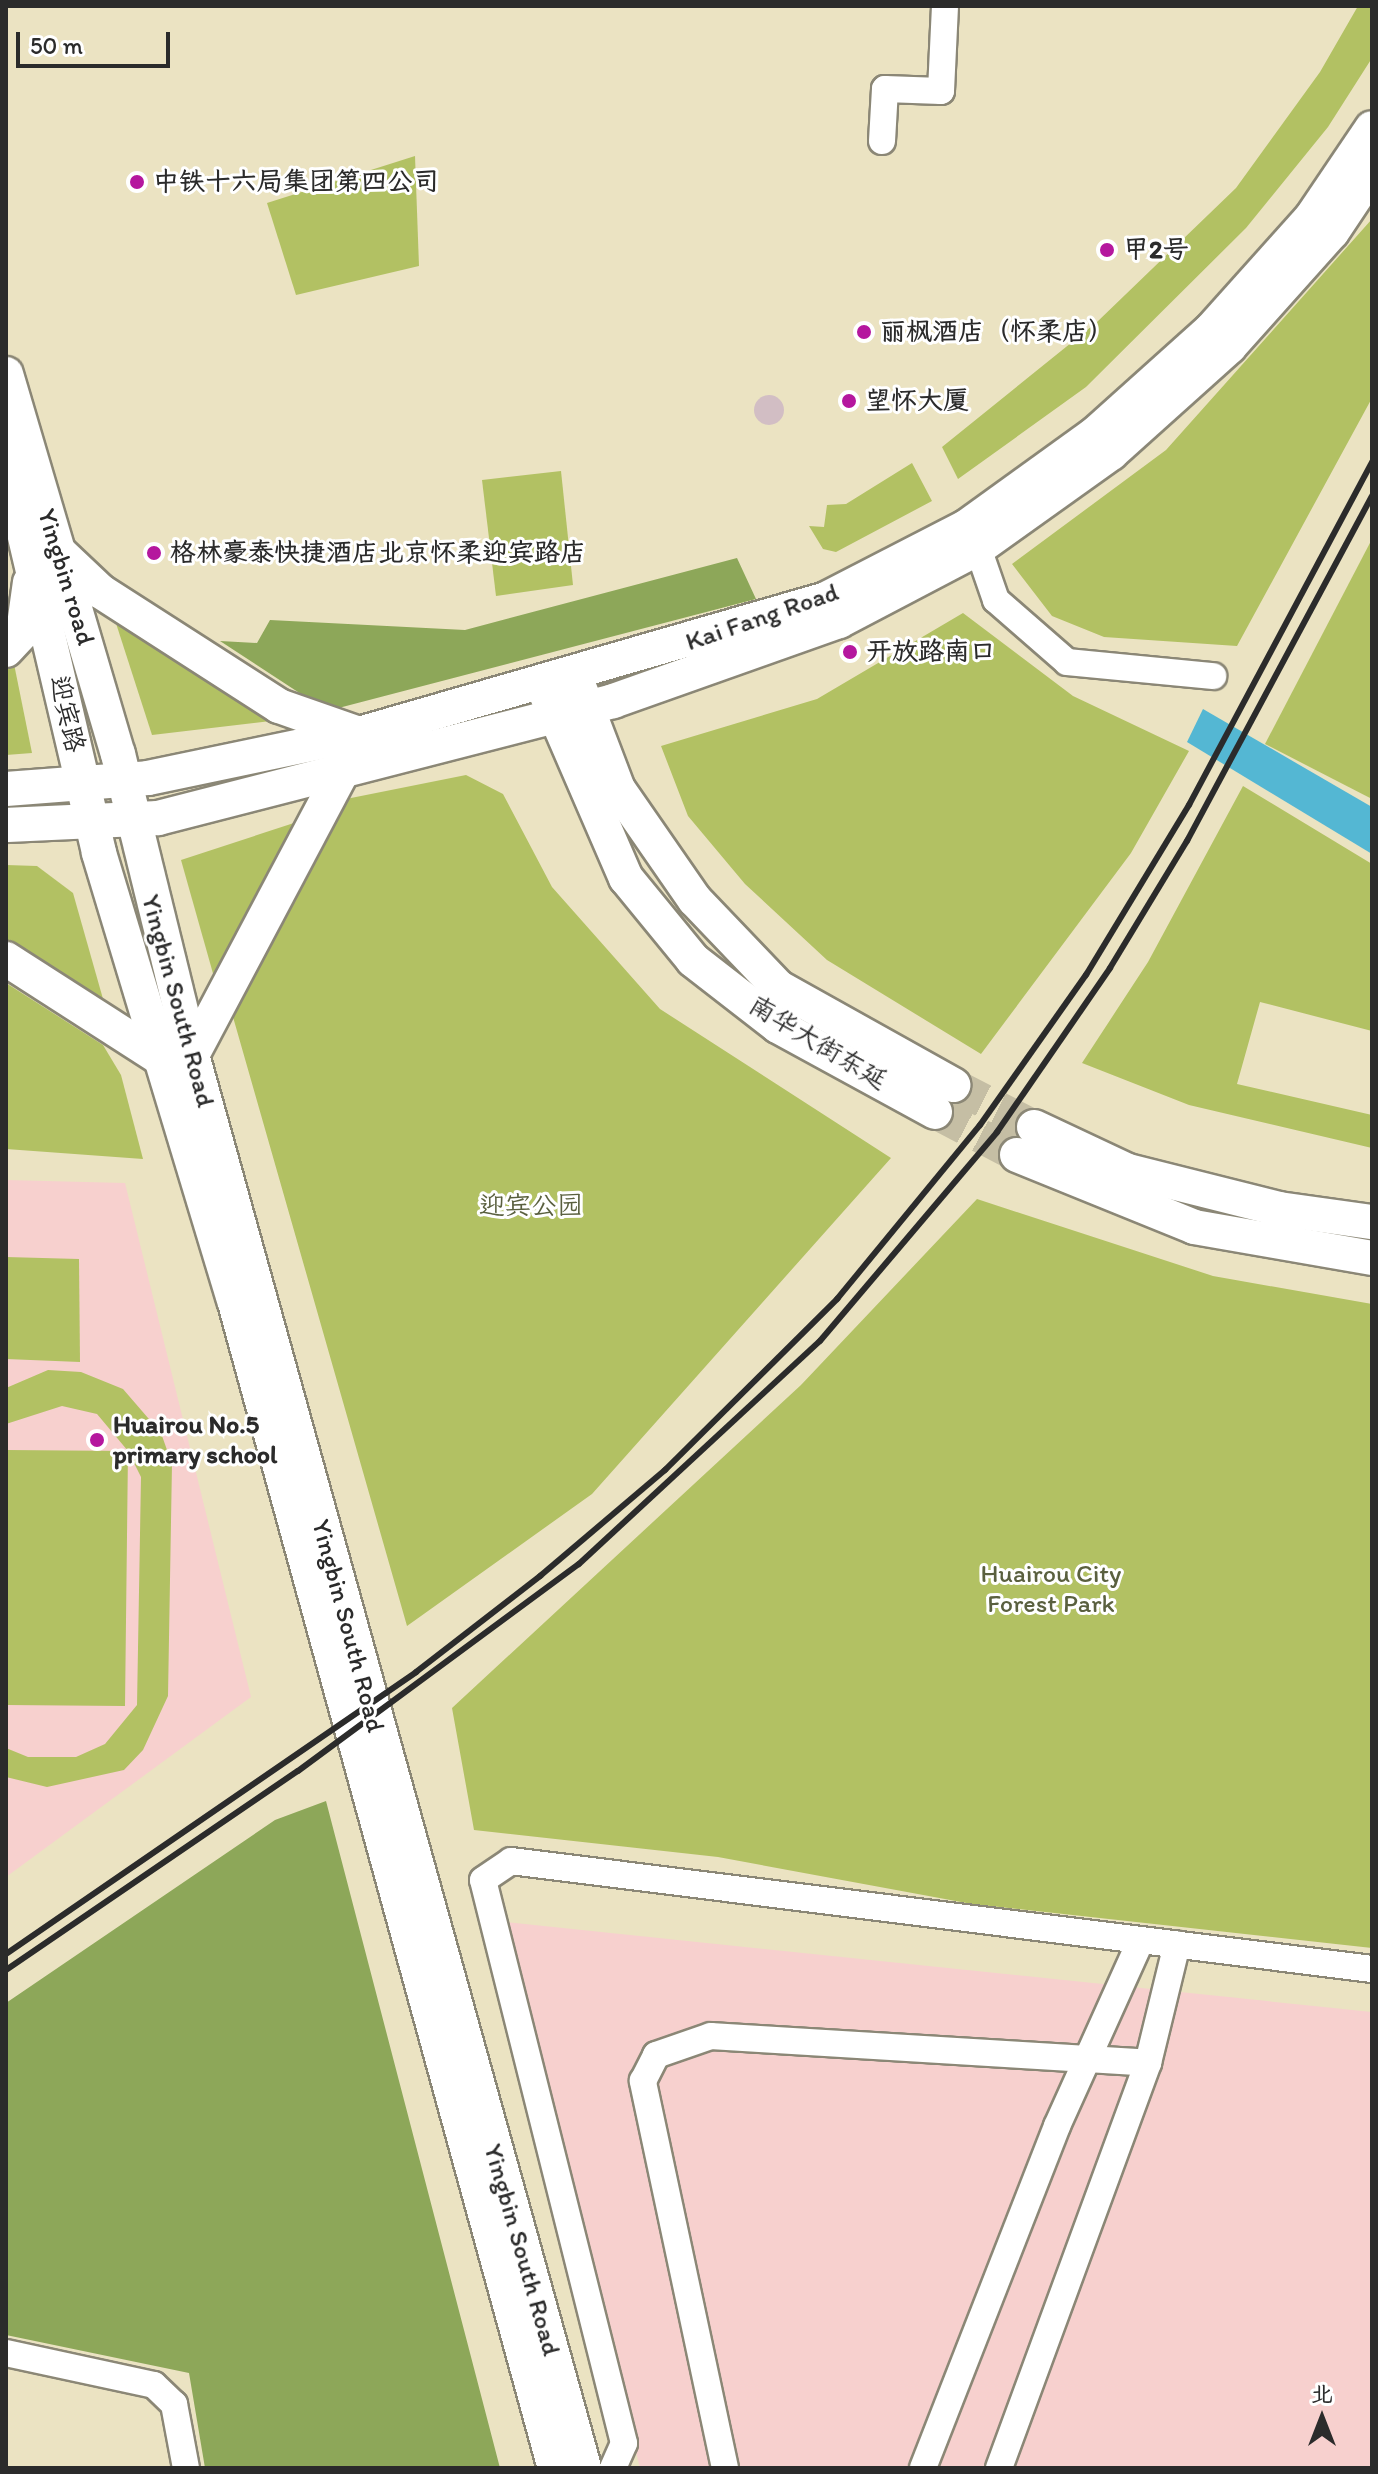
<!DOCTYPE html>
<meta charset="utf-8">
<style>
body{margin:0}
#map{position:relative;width:1378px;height:2474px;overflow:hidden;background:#ebe3c2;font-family:Itim,"LXGW WenKai TC",sans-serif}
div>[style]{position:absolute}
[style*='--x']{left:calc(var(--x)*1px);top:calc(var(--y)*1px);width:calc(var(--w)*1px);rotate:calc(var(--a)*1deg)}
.built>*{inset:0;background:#f7d0ce}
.industrial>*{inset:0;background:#d2bec4}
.round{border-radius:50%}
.green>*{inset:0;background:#b2c163}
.forest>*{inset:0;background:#8da759}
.water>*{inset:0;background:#54b7d3}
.major-tunnel>*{height:34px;margin-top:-17px;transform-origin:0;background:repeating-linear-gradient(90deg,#c5bea4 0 34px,transparent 0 51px)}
.roads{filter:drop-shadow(2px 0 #8b8776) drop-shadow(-2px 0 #8b8776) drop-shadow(0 2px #8b8776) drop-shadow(0 -2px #8b8776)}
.minor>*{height:26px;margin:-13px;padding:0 13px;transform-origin:13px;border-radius:13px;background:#fff}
.major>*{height:34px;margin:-17px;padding:0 17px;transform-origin:17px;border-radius:17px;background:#fff}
.rail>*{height:6px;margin:-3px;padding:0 3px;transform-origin:3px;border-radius:3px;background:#2b2b2b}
.dots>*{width:22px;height:22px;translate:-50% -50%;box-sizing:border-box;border:4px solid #fff;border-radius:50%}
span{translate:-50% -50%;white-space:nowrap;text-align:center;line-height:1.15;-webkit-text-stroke:6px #fff;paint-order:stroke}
.poi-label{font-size:26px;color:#2b2b2b;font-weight:700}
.left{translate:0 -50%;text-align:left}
.street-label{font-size:26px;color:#2b2b2b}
.park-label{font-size:26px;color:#5a603f}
.frame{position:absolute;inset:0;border:8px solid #2b2b2b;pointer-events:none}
.north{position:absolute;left:1282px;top:2378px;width:80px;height:80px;-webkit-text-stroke:6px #fff;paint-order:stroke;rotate:0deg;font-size:22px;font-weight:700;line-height:32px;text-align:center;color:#2b2b2b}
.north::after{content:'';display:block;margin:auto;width:28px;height:36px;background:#2b2b2b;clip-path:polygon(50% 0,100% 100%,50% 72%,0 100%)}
.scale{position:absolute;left:16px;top:32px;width:154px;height:36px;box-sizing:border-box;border:4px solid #2b2b2b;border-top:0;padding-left:10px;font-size:24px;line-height:28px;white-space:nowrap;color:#2b2b2b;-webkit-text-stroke:6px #fff;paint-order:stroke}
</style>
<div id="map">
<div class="built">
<div style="clip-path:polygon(6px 1180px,125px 1183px,251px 1697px,6px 1877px)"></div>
<div style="clip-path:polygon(505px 1922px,1372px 2012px,1372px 2468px,640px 2468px)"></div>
</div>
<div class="industrial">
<div class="round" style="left:754px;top:395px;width:30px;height:30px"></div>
</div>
<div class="green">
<div style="clip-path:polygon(1358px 6px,1372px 6px,1372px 58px,1328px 127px,1246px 228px,1086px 387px,958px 479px,942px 447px,1097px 322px,1236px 188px,1320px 72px)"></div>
<div style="clip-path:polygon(415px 156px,419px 266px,296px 295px,267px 203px)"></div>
<div style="clip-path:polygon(1372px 219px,1372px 398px,1237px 646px,1104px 637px,1052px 616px,1012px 564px,1166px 450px)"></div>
<div style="clip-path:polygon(912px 463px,932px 501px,836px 552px,823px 549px,809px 526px,824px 527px,827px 505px,846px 504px)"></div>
<div style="clip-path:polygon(561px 471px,573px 585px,496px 596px,482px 480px)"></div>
<div style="clip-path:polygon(1372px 539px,1372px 799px,1265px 744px)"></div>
<div style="clip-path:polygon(963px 613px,1073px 696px,1189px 751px,1131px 853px,981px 1054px,827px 960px,745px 884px,688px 816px,661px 746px,817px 699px)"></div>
<div style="clip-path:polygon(113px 614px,279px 720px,152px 735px)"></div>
<div style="clip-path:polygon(12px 654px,32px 753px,6px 755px,6px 660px)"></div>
<div style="clip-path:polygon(466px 775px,503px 794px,552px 887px,660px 1009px,891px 1158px,592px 1494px,407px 1626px,233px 1017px,341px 800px)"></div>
<div style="clip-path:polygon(1243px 786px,1372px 864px,1372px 1031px,1260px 1002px,1237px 1084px,1372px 1115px,1372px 1148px,1189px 1105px,1082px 1063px,1148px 962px)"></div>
<div style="clip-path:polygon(300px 821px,214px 977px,181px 860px)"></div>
<div style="clip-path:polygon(6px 865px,37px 866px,73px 893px,105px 1006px,6px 945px)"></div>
<div style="clip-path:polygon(6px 983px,103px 1045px,121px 1075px,143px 1159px,6px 1149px)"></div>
<div style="clip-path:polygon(977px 1199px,1213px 1276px,1372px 1304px,1372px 1948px,972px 1904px,718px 1857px,474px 1830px,452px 1708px,801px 1385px)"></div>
<div style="clip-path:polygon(6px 1257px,79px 1259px,80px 1362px,6px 1359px)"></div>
<div style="clip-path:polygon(48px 1370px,81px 1372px,123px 1389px,161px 1433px,172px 1464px,168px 1696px,143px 1750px,124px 1770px,47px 1787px,6px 1777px,6px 1748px,28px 1757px,76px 1757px,105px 1744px,137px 1705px,141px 1477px,128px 1451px,125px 1706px,6px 1705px,6px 1450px,128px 1451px,97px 1414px,62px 1406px,6px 1424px,6px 1388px)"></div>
</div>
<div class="forest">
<div style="clip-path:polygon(737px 558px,756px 599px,327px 711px,220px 641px,257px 643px,270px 620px,465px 630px)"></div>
<div style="clip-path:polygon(326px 1801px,500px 2468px,205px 2468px,189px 2373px,6px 2335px,6px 2003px,275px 1820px)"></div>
</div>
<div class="water">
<div style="clip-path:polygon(1203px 709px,1372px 807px,1372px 854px,1187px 742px)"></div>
</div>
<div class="major-tunnel">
<div style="--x:953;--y:1085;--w:91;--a:27.4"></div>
<div style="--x:935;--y:1112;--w:93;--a:27.7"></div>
</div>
<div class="roads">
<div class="minor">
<div style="--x:882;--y:141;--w:52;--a:-86.7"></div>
<div style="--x:885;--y:89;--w:56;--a:2"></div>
<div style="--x:941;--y:91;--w:85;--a:-87.3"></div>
<div style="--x:978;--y:548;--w:55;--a:70.9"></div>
<div style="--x:996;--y:600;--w:94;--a:41.1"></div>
<div style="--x:1067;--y:662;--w:147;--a:5.5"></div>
<div style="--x:6;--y:2353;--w:151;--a:12.2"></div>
<div style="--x:154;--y:2385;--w:28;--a:44"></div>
<div style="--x:174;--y:2404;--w:65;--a:79.4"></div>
<div style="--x:613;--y:2468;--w:27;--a:-66"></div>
<div style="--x:624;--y:2443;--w:580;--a:-104.06"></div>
<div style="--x:483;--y:1880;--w:34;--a:-34"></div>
<div style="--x:511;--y:1861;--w:868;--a:7.15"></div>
<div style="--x:725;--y:2468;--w:396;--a:-102"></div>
<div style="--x:643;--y:2081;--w:29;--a:-63"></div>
<div style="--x:656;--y:2055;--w:58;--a:-19.1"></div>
<div style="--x:711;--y:2036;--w:438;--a:3.5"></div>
<div style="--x:923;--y:2468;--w:367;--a:-68.6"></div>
<div style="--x:1057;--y:2126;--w:204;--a:-65.7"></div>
<div style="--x:999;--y:2468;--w:432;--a:-69.8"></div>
<div style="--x:1148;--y:2063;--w:122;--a:-76.3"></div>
</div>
<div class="major">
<div style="--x:6;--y:374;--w:396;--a:73.6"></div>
<div style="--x:118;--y:754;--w:310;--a:76.2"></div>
<div style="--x:192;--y:1055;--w:1466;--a:74.49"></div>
<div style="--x:6;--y:456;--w:408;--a:76.8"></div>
<div style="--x:99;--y:853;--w:466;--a:73.2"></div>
<div style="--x:234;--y:1299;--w:1212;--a:74.65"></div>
<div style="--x:61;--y:554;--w:54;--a:43.5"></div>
<div style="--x:100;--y:591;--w:213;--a:32.7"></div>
<div style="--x:279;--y:706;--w:85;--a:19.3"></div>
<div style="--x:6;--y:650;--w:25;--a:-47"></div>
<div style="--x:23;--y:632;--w:50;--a:-82"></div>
<div style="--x:580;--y:689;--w:107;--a:69.2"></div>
<div style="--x:618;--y:789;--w:135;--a:55.3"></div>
<div style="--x:695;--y:900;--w:120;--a:46.3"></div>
<div style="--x:778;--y:987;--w:201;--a:29.2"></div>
<div style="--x:545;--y:691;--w:204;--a:66.6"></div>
<div style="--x:626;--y:878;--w:106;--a:50.7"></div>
<div style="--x:693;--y:960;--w:108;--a:37.8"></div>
<div style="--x:778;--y:1026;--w:179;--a:28.7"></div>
<div style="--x:6;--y:789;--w:142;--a:-4.4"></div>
<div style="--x:148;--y:778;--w:216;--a:-11.8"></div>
<div style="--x:359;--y:734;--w:486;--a:-16.1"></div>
<div style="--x:826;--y:599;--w:157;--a:-27.2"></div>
<div style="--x:966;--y:527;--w:159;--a:-35.8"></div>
<div style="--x:1095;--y:434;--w:156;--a:-41.9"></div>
<div style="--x:1211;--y:330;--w:152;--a:-48.2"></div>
<div style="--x:1312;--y:217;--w:107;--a:-56"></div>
<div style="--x:6;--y:825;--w:152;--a:-2.6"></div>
<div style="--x:158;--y:818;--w:470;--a:-14.4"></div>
<div style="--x:613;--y:701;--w:240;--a:-19.5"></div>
<div style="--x:839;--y:621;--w:157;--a:-27.7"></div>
<div style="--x:978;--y:548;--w:163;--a:-35.5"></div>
<div style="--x:1111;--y:453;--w:159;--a:-41.9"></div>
<div style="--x:1229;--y:347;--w:154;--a:-48.2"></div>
<div style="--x:1332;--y:232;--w:72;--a:-56.3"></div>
<div style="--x:6;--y:959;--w:185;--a:32.7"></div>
<div style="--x:192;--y:1055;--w:320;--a:-62.1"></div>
<div style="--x:1034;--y:1127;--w:104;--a:25.1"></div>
<div style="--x:1128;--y:1171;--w:156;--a:14.1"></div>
<div style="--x:1279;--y:1209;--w:94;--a:8"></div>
<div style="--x:1017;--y:1155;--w:191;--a:22.1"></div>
<div style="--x:1194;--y:1227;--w:181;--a:9.9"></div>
</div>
</div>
<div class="rail">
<div style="--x:6;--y:1954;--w:498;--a:-34.5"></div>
<div style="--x:416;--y:1672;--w:157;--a:-37.7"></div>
<div style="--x:540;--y:1576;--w:164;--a:-40.3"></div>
<div style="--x:665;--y:1470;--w:243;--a:-44.8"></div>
<div style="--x:837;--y:1299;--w:225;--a:-50.6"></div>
<div style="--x:980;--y:1125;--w:184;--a:-54.8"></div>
<div style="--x:1086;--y:975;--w:199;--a:-58.8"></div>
<div style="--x:1189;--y:805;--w:389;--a:-61.9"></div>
<div style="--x:6;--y:1970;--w:353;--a:-34.3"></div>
<div style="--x:298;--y:1771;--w:349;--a:-36.4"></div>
<div style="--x:579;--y:1564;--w:328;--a:-42.8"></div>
<div style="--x:820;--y:1341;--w:274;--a:-49.7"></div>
<div style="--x:997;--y:1132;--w:199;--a:-55.4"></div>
<div style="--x:1110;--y:968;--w:149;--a:-58.8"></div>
<div style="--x:1187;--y:841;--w:391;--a:-61.8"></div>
</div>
<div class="dots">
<div style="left:137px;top:182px;background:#b5179e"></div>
<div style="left:1107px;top:250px;background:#b5179e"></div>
<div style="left:864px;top:332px;background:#b5179e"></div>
<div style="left:849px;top:401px;background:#b5179e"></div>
<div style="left:154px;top:553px;background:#b5179e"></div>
<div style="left:850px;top:652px;background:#b5179e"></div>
<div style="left:97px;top:1440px;background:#b5179e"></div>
</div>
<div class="poi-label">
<span class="left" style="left:153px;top:182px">中铁十六局集团第四公司</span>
<span class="left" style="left:1123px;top:250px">甲2号</span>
<span class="left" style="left:880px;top:332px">丽枫酒店（怀柔店）</span>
<span class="left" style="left:865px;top:401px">望怀大厦</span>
<span class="left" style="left:170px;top:553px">格林豪泰快捷酒店北京怀柔迎宾路店</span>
<span class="left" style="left:866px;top:652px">开放路南口</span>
<span class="left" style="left:113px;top:1440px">Huairou No.5<br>primary school</span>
</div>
<div class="street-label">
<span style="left:66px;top:577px;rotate:73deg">Yingbin road</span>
<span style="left:762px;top:617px;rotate:-19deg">Kai Fang Road</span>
<span style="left:67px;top:714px;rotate:77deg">迎宾路</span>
<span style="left:178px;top:1001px;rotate:75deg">Yingbin South Road</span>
<span style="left:818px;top:1043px;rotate:31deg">南华大街东延</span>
<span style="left:348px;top:1626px;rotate:75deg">Yingbin South Road</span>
<span style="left:522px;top:2250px;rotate:74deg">Yingbin South Road</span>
</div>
<div class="park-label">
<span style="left:531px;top:1206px">迎宾公园</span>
<span style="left:1051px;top:1589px">Huairou City<br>Forest Park</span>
</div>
<div class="frame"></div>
<div class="north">北</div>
<div class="scale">50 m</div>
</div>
